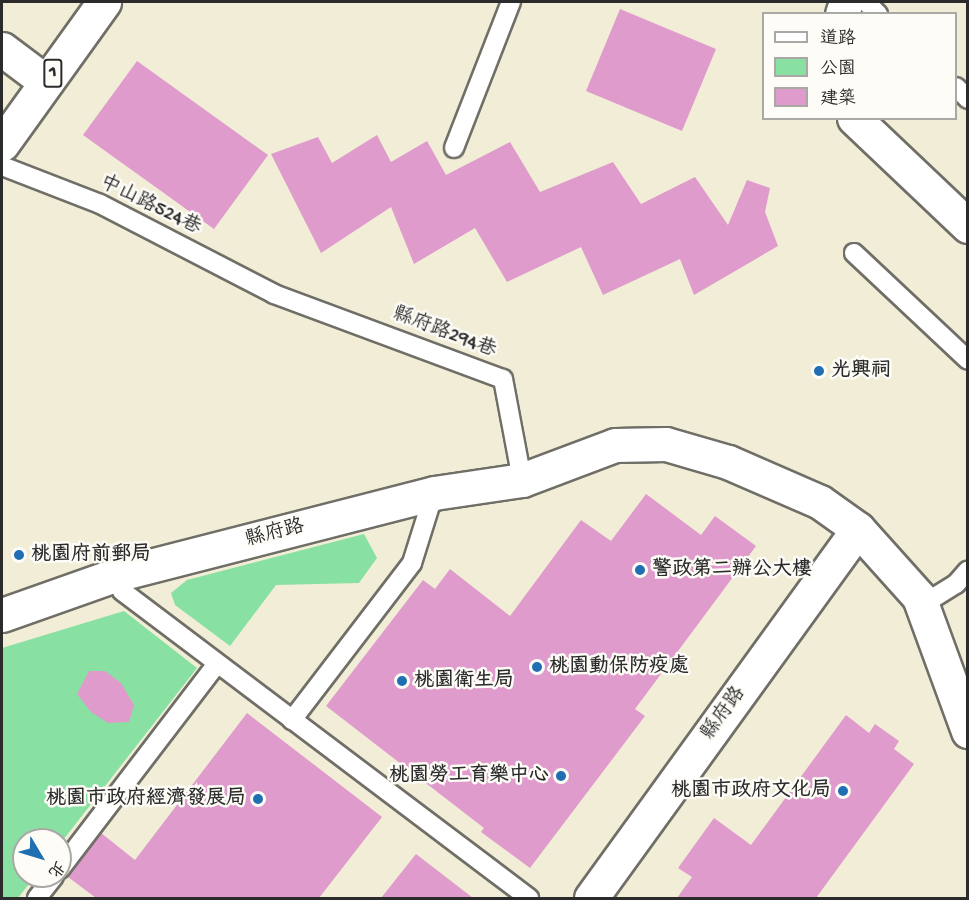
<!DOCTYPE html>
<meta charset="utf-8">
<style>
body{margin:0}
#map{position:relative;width:969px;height:900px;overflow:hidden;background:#f1edd7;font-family:"Gochi Hand","LXGW WenKai TC",sans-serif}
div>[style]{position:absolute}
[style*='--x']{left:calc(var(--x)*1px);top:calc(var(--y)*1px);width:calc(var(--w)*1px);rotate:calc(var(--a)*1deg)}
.green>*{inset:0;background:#89e0a3}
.building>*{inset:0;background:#df9bcb}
.roads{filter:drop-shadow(2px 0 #706f67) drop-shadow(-2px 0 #706f67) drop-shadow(0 2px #706f67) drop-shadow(0 -2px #706f67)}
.service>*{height:18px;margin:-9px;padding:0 9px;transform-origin:9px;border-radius:9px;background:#fff}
.minor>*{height:33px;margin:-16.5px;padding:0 16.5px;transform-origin:16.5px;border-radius:16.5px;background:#fff}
.primary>*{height:33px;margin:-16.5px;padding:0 16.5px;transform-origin:16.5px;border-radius:16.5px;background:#fff}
.dots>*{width:16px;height:16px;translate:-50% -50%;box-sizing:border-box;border:3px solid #fdfcf7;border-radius:50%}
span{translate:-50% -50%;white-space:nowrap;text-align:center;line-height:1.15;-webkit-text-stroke:5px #fdfcf7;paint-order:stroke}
.shield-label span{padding:2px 4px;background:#fdfcf7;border:2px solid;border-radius:4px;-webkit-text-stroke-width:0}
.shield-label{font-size:18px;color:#2b2b2b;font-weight:700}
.street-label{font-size:20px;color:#2b2b2b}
.poi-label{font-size:20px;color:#2b2b2b;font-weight:700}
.left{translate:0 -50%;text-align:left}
.right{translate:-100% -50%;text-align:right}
.frame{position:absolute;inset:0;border:3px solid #2b2b2b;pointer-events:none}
.legend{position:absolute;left:762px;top:12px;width:195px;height:108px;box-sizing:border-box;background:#fdfcf7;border:2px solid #a9a8a5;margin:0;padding:8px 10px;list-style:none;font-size:18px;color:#2b2b2b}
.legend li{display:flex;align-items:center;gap:12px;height:30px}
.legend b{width:30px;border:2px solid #a9a8a5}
.north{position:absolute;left:12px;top:828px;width:60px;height:60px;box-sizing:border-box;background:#fdfcf7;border:2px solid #a9a8a5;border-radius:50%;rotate:128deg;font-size:16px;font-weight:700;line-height:24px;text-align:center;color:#2b2b2b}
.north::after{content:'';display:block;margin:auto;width:21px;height:27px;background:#1f6fb2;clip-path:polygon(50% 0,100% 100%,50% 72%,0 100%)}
</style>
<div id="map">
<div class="green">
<div style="clip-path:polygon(364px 534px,377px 558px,359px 583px,276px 585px,230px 646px,175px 605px,171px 593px,187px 580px)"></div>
<div style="clip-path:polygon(124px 611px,197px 668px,60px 844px,60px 840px,24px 840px,24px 876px,35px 876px,18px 898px,2px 898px,2px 648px)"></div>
</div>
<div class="building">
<div style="clip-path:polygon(620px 9px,716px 49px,682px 131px,586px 91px)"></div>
<div style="clip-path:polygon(137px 61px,268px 155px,214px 229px,83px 135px)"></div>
<div style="clip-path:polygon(377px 135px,391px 162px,427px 141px,446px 175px,510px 142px,540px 192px,613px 162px,641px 204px,695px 177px,728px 225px,747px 180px,770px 188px,765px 212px,778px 246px,694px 295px,680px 259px,603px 295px,581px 247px,507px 282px,475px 228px,414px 264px,391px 207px,321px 253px,271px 154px,318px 137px,332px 163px)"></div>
<div style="clip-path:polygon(646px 494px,701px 535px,715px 516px,756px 546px,635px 709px,645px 716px,530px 868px,481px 832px,484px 828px,326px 706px,423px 580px,435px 589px,450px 569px,510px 616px,581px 520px,611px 541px)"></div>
<div style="clip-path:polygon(89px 671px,105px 671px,121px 683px,134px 705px,129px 722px,108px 723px,91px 712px,77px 694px)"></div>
<div style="clip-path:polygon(247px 713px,382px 817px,319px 898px,96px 898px,68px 877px,101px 833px,135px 860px)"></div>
<div style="clip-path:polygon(846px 715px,869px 733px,875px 724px,899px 741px,894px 749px,914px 764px,816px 898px,677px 898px,692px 877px,678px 868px,714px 818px,751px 845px)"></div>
<div style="clip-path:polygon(416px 854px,473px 898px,381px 898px)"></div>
</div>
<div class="roads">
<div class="service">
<div style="--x:866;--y:2;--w:17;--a:45"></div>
<div style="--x:956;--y:87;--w:17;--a:45"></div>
<div style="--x:454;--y:148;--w:157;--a:-68.7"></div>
<div style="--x:2;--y:166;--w:105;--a:21.2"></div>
<div style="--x:100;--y:204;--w:196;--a:27.3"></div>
<div style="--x:274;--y:294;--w:244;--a:20.4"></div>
<div style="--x:503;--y:379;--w:103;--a:79.3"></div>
<div style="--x:854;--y:253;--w:156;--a:43.2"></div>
<div style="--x:115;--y:575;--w:17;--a:66"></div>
<div style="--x:122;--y:591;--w:510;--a:37.03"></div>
<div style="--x:922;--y:605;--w:40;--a:-32"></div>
<div style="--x:956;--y:584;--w:18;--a:-49"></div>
<div style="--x:292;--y:720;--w:198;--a:-52.6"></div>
<div style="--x:412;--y:563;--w:73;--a:-72.6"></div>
<div style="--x:60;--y:869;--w:258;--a:-52.6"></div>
<div style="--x:37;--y:898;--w:28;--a:-52"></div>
</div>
<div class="minor">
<div style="--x:842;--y:14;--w:13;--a:-72"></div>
<div style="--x:2;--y:49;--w:55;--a:36.9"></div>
<div style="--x:854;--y:118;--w:157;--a:43.5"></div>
<div style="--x:2;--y:615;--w:120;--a:-19.5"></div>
<div style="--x:115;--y:575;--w:329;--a:-14.4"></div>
<div style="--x:434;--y:493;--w:89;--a:-8.4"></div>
<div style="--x:522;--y:480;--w:99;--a:-20.6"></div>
<div style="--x:615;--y:445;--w:51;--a:-1.1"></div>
<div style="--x:666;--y:444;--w:65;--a:16.2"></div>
<div style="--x:728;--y:462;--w:100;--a:23.5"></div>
<div style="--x:820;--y:502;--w:47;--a:35.4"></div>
<div style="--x:858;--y:529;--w:91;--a:48.1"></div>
<div style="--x:919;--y:597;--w:143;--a:69.9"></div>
<div style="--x:591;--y:898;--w:455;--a:-54.1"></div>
</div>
<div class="primary">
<div style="--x:2;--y:144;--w:175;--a:-54.3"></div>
</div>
</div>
<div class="dots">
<div style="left:819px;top:371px;background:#1f6fb2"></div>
<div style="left:19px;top:555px;background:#1f6fb2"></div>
<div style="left:640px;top:570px;background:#1f6fb2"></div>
<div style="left:537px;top:667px;background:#1f6fb2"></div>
<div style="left:402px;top:681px;background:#1f6fb2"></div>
<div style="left:561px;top:776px;background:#1f6fb2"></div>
<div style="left:843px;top:791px;background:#1f6fb2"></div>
<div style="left:258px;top:799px;background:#1f6fb2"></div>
</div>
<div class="shield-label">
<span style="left:53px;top:73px">1</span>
</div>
<div class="street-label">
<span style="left:150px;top:206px;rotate:26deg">中山路524巷</span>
<span style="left:444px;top:333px;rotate:21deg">縣府路294巷</span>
<span style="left:275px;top:534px;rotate:-14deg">縣府路</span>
<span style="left:724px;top:714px;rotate:-54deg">縣府路</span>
</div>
<div class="poi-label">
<span class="left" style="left:831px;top:371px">光興祠</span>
<span class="left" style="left:31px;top:555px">桃園府前郵局</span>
<span class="left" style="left:652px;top:570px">警政第二辦公大樓</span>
<span class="left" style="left:549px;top:667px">桃園動保防疫處</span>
<span class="left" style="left:414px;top:681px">桃園衛生局</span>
<span class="right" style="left:549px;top:776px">桃園勞工育樂中心</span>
<span class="right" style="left:831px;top:791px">桃園市政府文化局</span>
<span class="right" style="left:246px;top:799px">桃園市政府經濟發展局</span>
</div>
<div class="frame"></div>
<ul class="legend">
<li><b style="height:8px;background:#fff"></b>道路</li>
<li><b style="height:16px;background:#89e0a3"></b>公園</li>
<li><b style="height:16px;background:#df9bcb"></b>建築</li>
</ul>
<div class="north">北</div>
</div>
